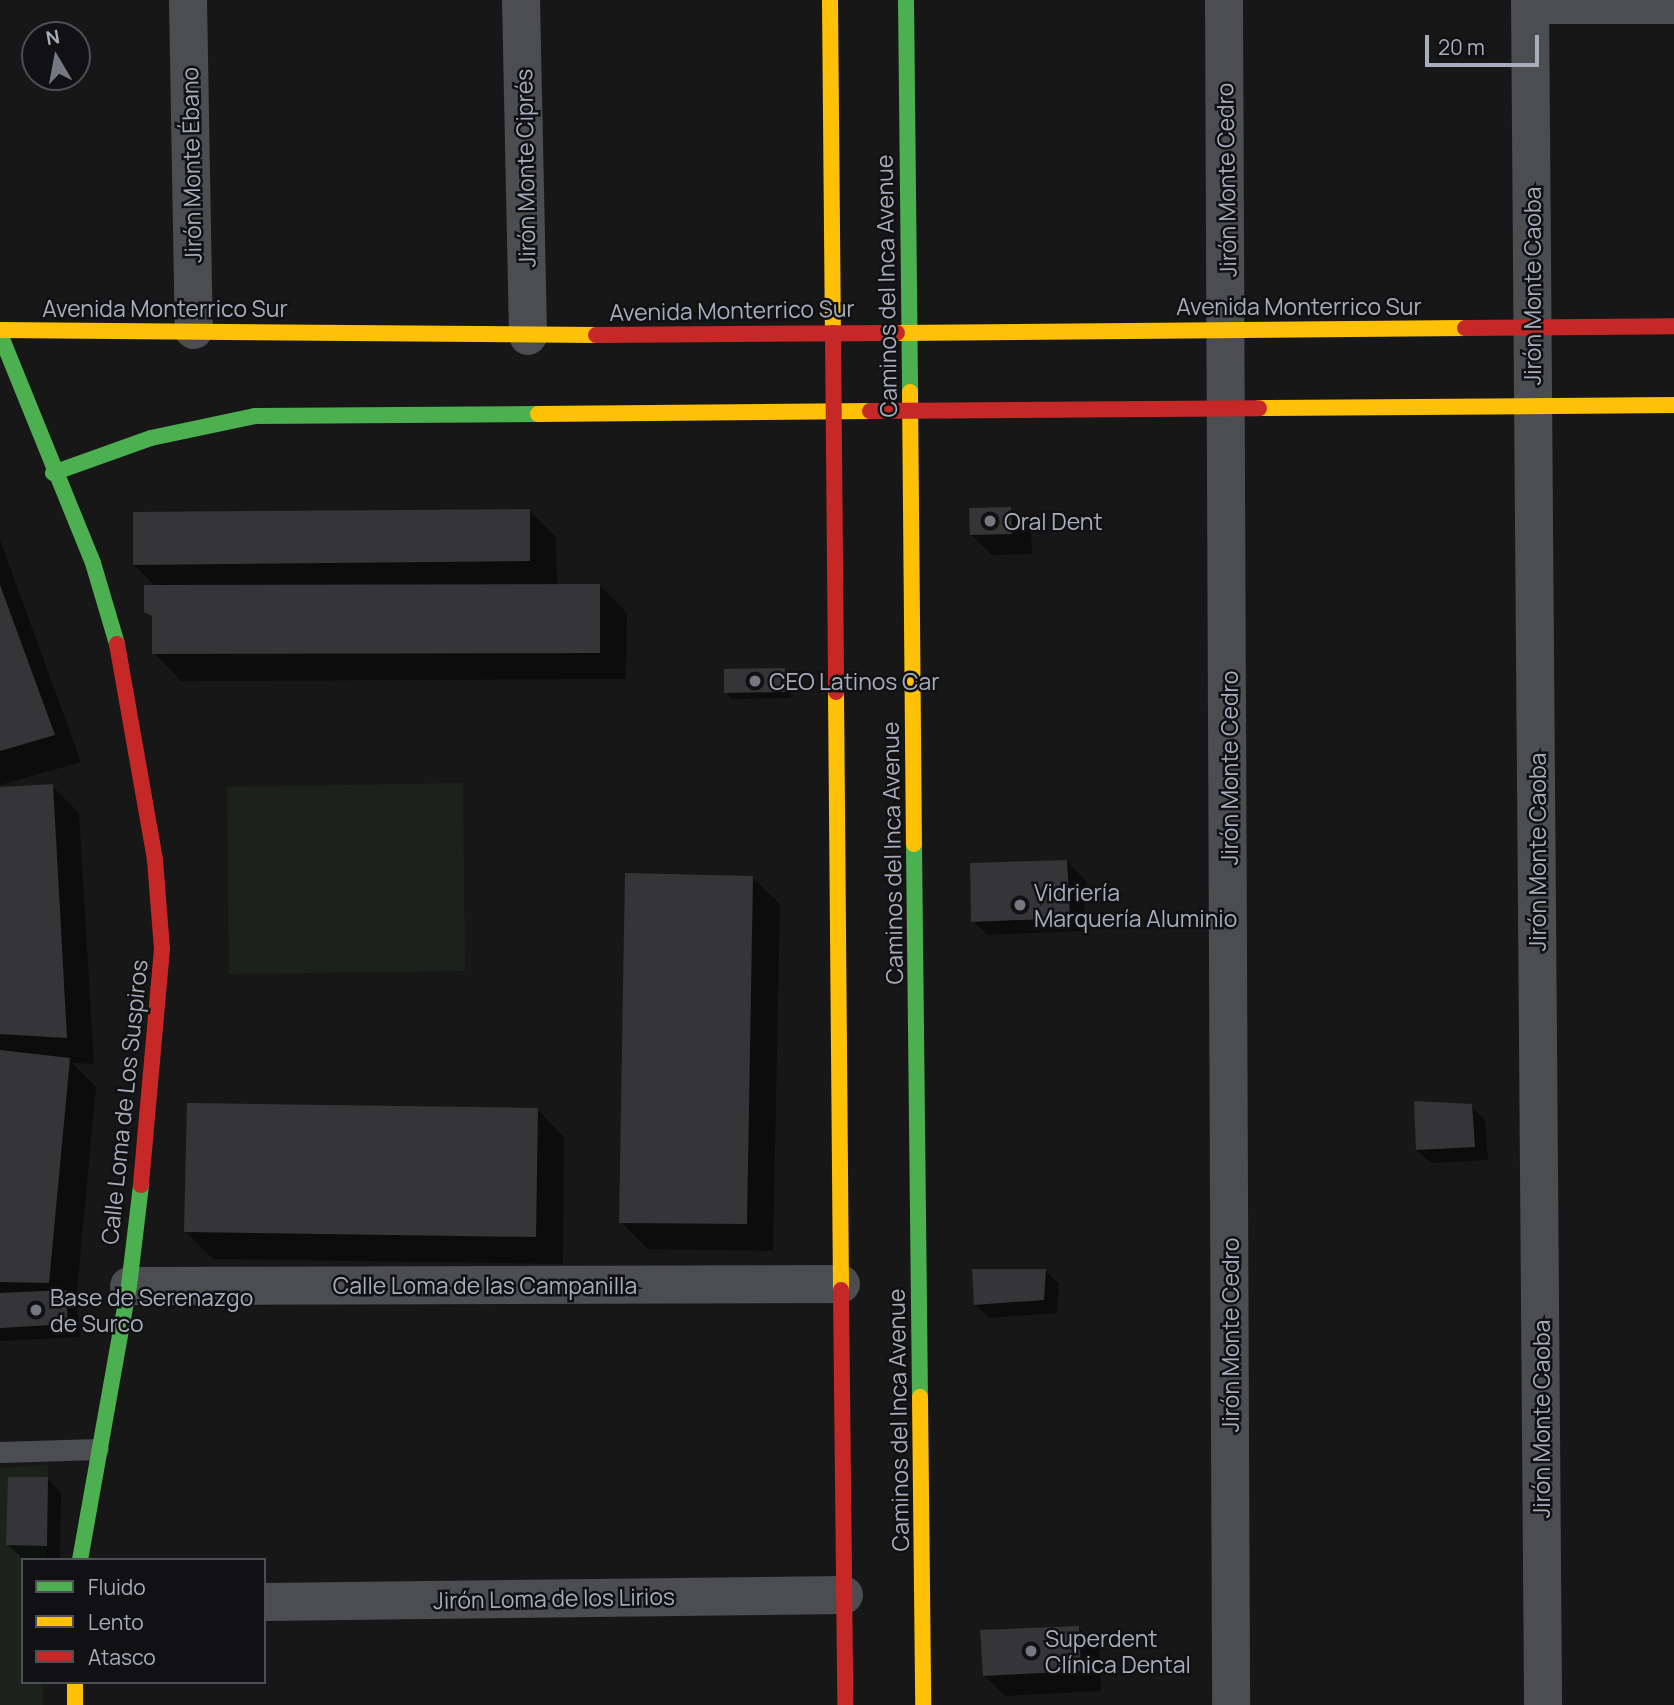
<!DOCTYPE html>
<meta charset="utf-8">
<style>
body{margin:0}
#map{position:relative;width:1674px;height:1705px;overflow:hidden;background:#171718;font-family:Manrope,sans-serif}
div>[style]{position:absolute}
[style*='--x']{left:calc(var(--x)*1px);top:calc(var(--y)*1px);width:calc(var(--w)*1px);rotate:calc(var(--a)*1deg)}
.green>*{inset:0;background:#1b221c}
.shadow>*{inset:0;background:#0007}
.building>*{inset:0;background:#353537}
.lane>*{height:21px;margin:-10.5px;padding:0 10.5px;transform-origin:10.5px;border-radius:10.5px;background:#4b4d51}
.street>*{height:38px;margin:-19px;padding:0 19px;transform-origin:19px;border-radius:19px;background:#4b4d51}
.fast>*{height:16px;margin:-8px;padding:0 8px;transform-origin:8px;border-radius:8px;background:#4caf50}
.slow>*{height:16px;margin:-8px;padding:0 8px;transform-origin:8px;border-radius:8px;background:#ffc107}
.jam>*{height:16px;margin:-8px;padding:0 8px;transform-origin:8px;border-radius:8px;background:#c62828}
.dots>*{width:19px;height:19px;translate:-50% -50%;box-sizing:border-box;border:4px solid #111114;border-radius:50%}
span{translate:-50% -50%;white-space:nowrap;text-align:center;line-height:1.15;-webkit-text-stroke:5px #111114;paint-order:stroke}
.street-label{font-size:23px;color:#a7adba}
.poi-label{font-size:23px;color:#a7adba}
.left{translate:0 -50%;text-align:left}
.legend{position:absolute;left:21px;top:1558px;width:245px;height:126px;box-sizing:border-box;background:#111114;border:2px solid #4d4f56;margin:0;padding:9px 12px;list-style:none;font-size:21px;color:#a7adba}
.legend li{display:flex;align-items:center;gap:14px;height:35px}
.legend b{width:35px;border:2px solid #4d4f56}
.north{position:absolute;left:21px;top:21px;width:70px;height:70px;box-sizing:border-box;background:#111114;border:2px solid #4d4f56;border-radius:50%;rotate:350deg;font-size:19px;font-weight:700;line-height:28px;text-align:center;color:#a7adba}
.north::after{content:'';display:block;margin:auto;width:24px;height:32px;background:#757881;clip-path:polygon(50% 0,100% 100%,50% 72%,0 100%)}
.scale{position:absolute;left:1425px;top:35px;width:114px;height:32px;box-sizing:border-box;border:4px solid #a7adba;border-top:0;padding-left:9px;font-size:21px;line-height:24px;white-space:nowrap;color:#a7adba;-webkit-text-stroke:5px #111114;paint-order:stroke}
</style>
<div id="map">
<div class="green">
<div style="clip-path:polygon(463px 783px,465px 971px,229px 974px,227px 787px)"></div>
<div style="clip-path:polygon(48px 1465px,46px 1560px,23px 1560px,23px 1682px,43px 1682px,43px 1705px,0 1705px,0 1468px)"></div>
</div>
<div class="shadow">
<div style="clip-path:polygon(1010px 508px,1031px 529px,1032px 554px,992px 555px,971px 535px)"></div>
<div style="clip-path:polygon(529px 510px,556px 537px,557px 586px,600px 586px,627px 613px,626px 679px,181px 681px,154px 653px,154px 619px,146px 611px,156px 587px,134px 565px)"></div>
<div style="clip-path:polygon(0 540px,81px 762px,0 785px)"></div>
<div style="clip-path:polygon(784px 670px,791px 676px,791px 698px,732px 699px,726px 693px)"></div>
<div style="clip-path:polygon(52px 786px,79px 813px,94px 1064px,72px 1063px,96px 1087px,76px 1302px,81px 1337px,0 1341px,0 789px)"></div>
<div style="clip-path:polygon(1067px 861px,1087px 882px,1082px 931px,987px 935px,973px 921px)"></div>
<div style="clip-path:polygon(752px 877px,780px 904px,773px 1251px,648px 1249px,621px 1222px)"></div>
<div style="clip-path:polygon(1471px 1106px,1485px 1120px,1488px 1160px,1431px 1163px,1417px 1150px)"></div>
<div style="clip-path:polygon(537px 1109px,564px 1137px,563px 1264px,213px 1259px,186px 1232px)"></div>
<div style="clip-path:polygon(1046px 1271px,1059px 1284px,1057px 1313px,989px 1318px,975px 1305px)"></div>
<div style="clip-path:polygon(48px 1479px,61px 1493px,60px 1559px,22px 1558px,8px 1545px)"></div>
<div style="clip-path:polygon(1078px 1627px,1099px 1648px,1101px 1691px,1005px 1696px,984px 1675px)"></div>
</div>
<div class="building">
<div style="clip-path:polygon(1011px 507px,1012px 534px,970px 535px,969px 508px)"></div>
<div style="clip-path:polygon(530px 509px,530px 561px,133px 565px,133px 512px)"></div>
<div style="clip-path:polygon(600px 584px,600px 653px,152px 654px,152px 616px,144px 612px,144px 585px)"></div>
<div style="clip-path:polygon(0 585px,55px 735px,0 751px)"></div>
<div style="clip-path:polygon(785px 668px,785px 692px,724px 693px,724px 669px)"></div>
<div style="clip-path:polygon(53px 784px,67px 1038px,0 1034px,0 787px)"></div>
<div style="clip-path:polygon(1067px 860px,1070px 918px,971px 922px,970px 863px)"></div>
<div style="clip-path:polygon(625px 873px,753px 876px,747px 1224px,619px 1223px)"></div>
<div style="clip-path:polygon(0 1050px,70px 1058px,49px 1283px,0 1282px)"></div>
<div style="clip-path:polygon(1414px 1101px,1472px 1104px,1475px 1147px,1416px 1150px)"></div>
<div style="clip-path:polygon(187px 1103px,538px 1108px,536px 1237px,184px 1232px)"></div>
<div style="clip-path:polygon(972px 1269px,1046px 1269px,1044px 1300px,974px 1305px)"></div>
<div style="clip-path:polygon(66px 1290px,68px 1324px,0 1328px,0 1293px)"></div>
<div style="clip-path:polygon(8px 1477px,48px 1477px,47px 1546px,6px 1545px)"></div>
<div style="clip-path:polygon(1079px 1626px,1081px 1671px,983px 1676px,980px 1630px)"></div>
</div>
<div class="lane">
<div style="--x:0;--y:1452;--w:98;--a:-1.8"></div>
</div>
<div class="street">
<div style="--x:188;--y:0;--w:330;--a:89"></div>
<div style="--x:521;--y:0;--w:336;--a:88.8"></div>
<div style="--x:1224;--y:0;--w:1705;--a:89.76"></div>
<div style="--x:1530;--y:0;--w:1705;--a:89.56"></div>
<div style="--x:1530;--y:5;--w:144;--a:0"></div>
<div style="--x:129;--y:1286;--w:712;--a:-0.16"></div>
<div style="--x:264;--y:1602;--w:580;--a:-0.69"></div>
</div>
<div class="fast">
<div style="--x:906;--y:0;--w:392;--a:89.4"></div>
<div style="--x:0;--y:334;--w:247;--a:67.9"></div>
<div style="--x:93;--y:563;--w:84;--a:73.5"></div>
<div style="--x:53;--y:473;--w:104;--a:-19.7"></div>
<div style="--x:151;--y:438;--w:106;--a:-11.9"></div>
<div style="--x:255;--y:416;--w:283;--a:-0.4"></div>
<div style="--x:914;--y:844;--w:553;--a:89.38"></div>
<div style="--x:80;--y:1560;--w:278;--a:-79.9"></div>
<div style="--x:129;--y:1286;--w:102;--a:-83.2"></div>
</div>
<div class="slow">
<div style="--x:830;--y:0;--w:333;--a:89.5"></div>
<div style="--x:0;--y:330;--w:596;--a:0.48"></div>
<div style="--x:897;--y:333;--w:568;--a:-0.5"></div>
<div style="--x:910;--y:392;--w:452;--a:89.5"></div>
<div style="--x:1259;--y:408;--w:415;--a:-0.4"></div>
<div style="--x:538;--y:414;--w:332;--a:-0.5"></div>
<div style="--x:836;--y:692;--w:598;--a:89.52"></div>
<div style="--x:920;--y:1397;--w:308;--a:89.4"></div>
<div style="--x:75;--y:1682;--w:23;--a:90"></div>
</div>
<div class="jam">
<div style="--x:1465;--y:328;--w:209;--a:-0.5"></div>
<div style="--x:833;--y:333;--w:359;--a:89.5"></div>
<div style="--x:596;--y:335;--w:301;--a:-0.4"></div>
<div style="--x:870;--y:411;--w:389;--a:-0.4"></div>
<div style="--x:117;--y:644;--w:219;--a:80"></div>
<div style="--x:155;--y:860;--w:89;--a:85.5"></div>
<div style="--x:162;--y:949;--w:237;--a:95.1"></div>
<div style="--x:841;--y:1290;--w:415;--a:89.4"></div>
</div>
<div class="dots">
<div style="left:990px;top:521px;background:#757881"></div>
<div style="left:755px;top:681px;background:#757881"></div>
<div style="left:1020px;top:905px;background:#757881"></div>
<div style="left:36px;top:1310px;background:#757881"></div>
<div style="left:1031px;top:1651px;background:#757881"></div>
</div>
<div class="street-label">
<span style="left:191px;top:165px;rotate:-91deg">Jirón Monte Ébano</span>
<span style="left:525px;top:168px;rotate:-91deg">Jirón Monte Ciprés</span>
<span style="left:1226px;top:180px;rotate:-91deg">Jirón Monte Cedro</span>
<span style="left:886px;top:286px;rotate:-91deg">Caminos del Inca Avenue</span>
<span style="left:1532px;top:286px;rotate:-90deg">Jirón Monte Caoba</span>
<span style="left:1299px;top:306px">Avenida Monterrico Sur</span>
<span style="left:165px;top:308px">Avenida Monterrico Sur</span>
<span style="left:732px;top:310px;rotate:-1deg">Avenida Monterrico Sur</span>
<span style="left:1229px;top:768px;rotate:-90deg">Jirón Monte Cedro</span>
<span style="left:1537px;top:852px;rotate:-90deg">Jirón Monte Caoba</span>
<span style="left:892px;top:853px;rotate:-91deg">Caminos del Inca Avenue</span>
<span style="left:124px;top:1102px;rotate:-84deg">Calle Loma de Los Suspiros</span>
<span style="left:485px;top:1285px">Calle Loma de las Campanilla</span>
<span style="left:1230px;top:1335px;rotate:-90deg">Jirón Monte Cedro</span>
<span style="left:1541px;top:1419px;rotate:-90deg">Jirón Monte Caoba</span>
<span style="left:898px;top:1420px;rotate:-91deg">Caminos del Inca Avenue</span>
<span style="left:554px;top:1598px;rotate:-1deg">Jirón Loma de los Lirios</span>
</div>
<div class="poi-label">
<span class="left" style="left:1004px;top:521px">Oral Dent</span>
<span class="left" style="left:769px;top:681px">CEO Latinos Car</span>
<span class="left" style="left:1034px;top:905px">Vidriería<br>Marquería Aluminio</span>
<span class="left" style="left:50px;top:1310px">Base de Serenazgo<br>de Surco</span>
<span class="left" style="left:1045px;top:1651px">Superdent<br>Clínica Dental</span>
</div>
<ul class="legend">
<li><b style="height:9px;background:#4caf50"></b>Fluido</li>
<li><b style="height:9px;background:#ffc107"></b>Lento</li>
<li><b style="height:9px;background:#c62828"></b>Atasco</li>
</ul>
<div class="north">N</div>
<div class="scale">20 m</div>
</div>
